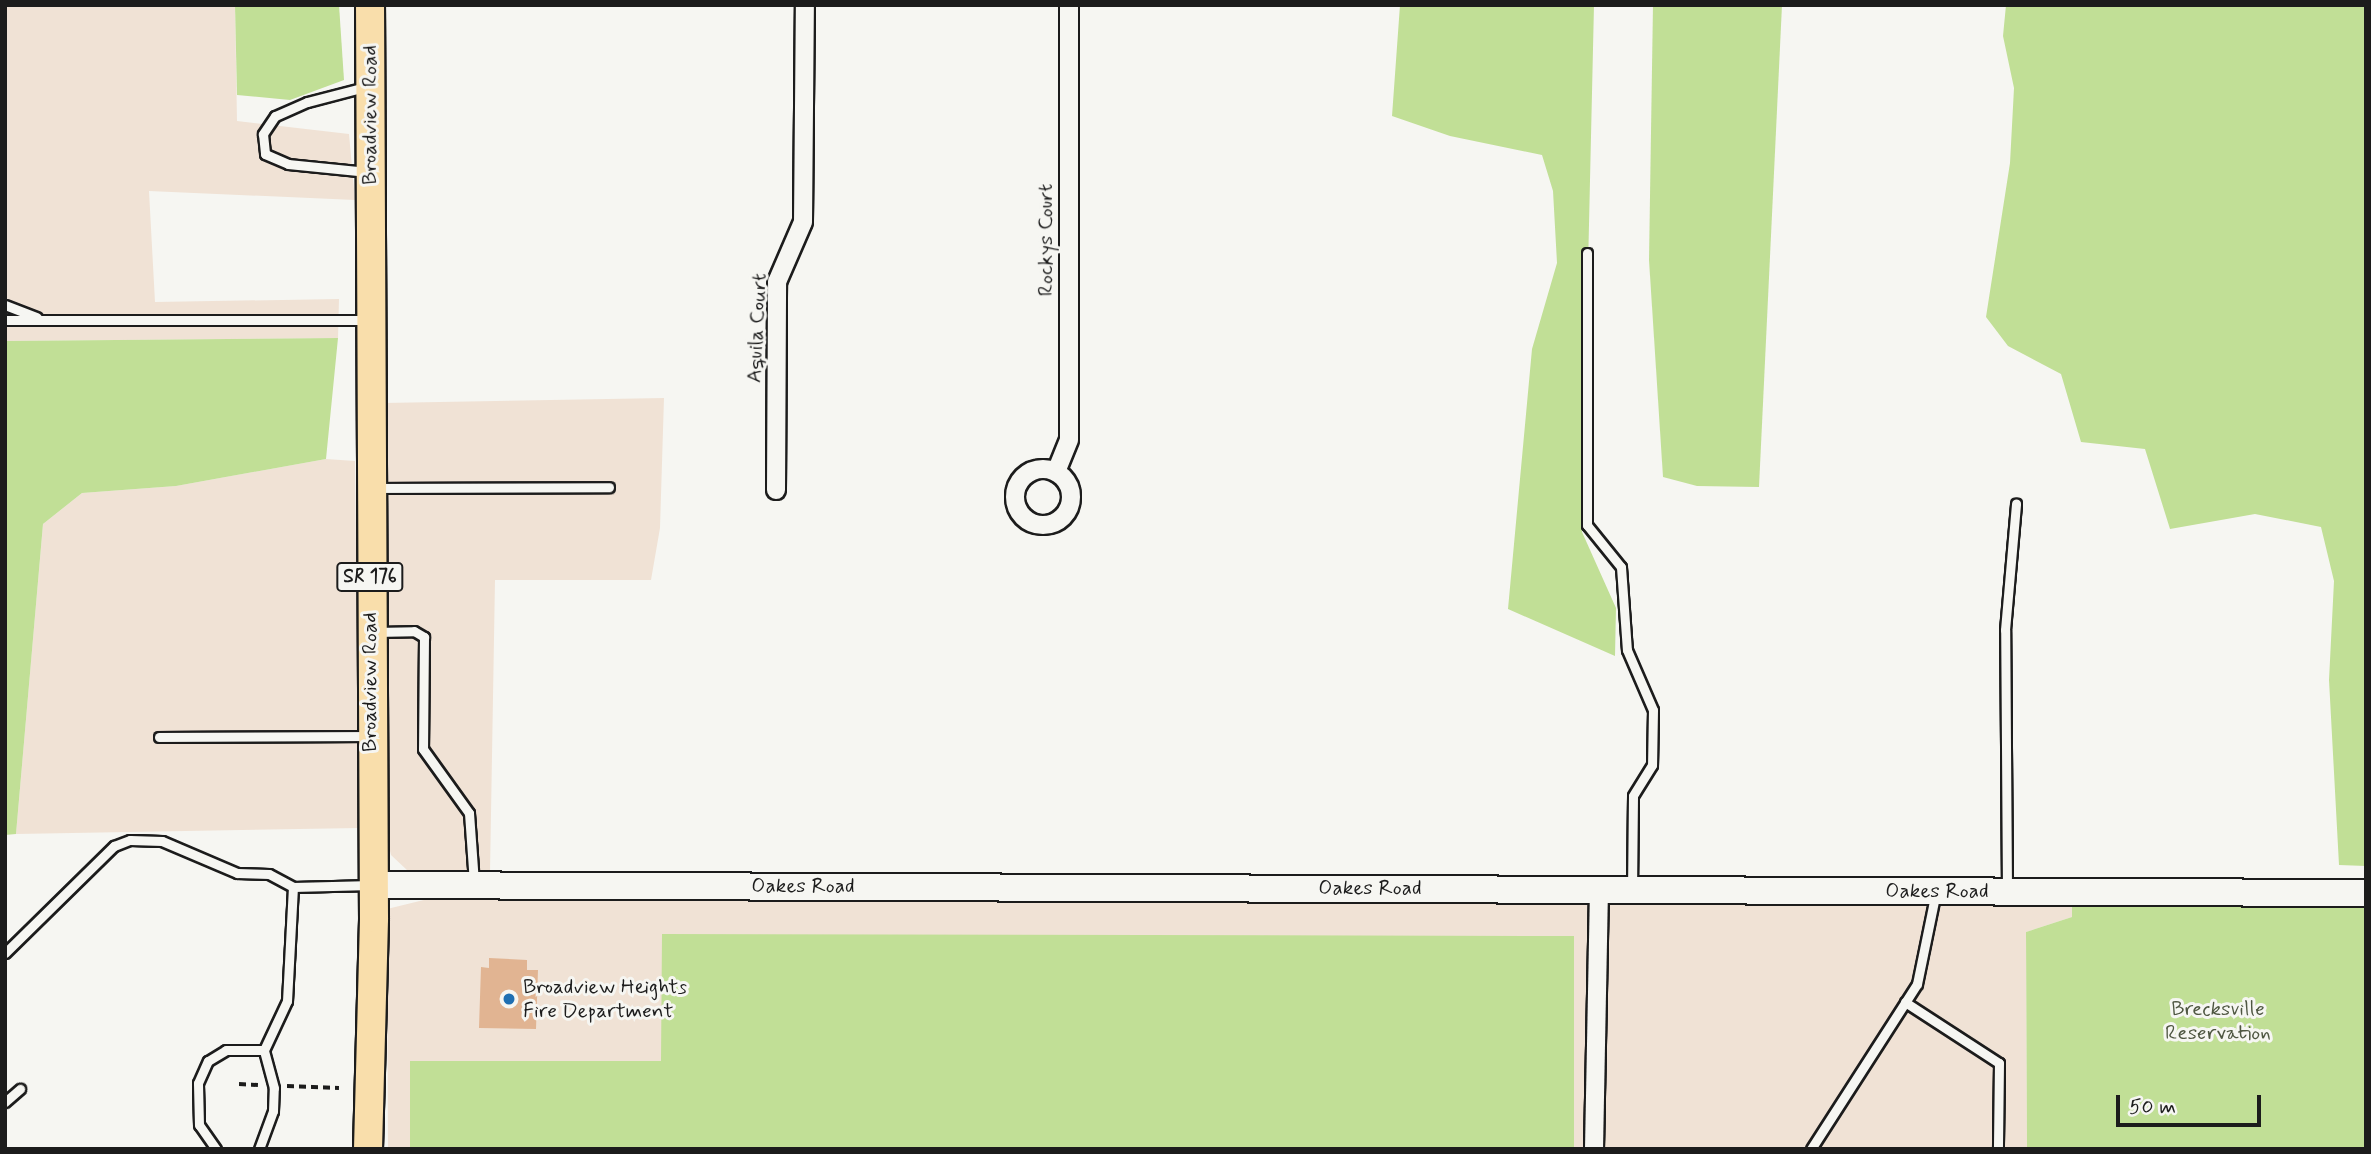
<!DOCTYPE html>
<style>
body{margin:0}
#map{position:relative;width:2371px;height:1154px;overflow:hidden;background:#f6f6f2;font-family:Mynerve,sans-serif}
div>[style]{position:absolute}
[style*='--x']{left:calc(var(--x)*1px);top:calc(var(--y)*1px);width:calc(var(--w)*1px);rotate:calc(var(--a)*1deg)}
.built>*{inset:0;background:#f0e2d5}
.green>*{inset:0;background:#c1df96}
.building>*{inset:0;background:#e1b492}
.path>*{height:3.5px;margin-top:-1.75px;transform-origin:0;background:repeating-linear-gradient(90deg,#1c1c1c 0 7px,transparent 0 12px)}
.roads{filter:drop-shadow(2px 0 #1c1c1c) drop-shadow(-2px 0 #1c1c1c) drop-shadow(0 2px #1c1c1c) drop-shadow(0 -2px #1c1c1c)}
.lane>*{height:9px;margin:-4.5px;padding:0 4.5px;transform-origin:4.5px;border-radius:4.5px;background:#f6f6f2}
.street>*{height:18px;margin:-9px;padding:0 9px;transform-origin:9px;border-radius:9px;background:#f6f6f2}
.street>.ring{margin:-9px;padding:0;box-sizing:content-box;background:none;border:18px solid #f6f6f2;border-radius:50%}
.secondary>*{height:26px;margin:-13px;padding:0 13px;transform-origin:13px;border-radius:13px;background:#f6f6f2}
.primary>*{height:28px;margin:-14px;padding:0 14px;transform-origin:14px;border-radius:14px;background:#f9deab}
.dots>*{width:19px;height:19px;translate:-50% -50%;box-sizing:border-box;border:4px solid #f6f6f2;border-radius:50%}
span{translate:-50% -50%;white-space:nowrap;text-align:center;line-height:1.15;-webkit-text-stroke:6px #f6f6f2;paint-order:stroke}
.shield-label span{padding:2px 5px;background:#f6f6f2;border:2px solid;border-radius:5px;-webkit-text-stroke-width:0}
.shield-label{font-size:19px;color:#1c1c1c;font-weight:700}
.street-label{font-size:21px;color:#1c1c1c}
.poi-label{font-size:21px;color:#1c1c1c}
.left{translate:0 -50%;text-align:left}
.park-label{font-size:21px;color:#4e5641}
.frame{position:absolute;inset:0;border:7px solid #1c1c1c;pointer-events:none}
.scale{position:absolute;left:2116px;top:1095px;width:145px;height:32px;box-sizing:border-box;border:4px solid #1c1c1c;border-top:0;padding-left:9px;font-size:21px;line-height:24px;white-space:nowrap;color:#1c1c1c;-webkit-text-stroke:5px #f6f6f2;paint-order:stroke}
</style>
<div id="map">
<div class="built">
<div style="clip-path:polygon(5px 5px,235px 5px,237px 121px,349px 134px,355px 200px,149px 191px,155px 302px,339px 299px,338px 338px,5px 341px)"></div>
<div style="clip-path:polygon(664px 398px,660px 528px,651px 580px,495px 580px,490px 873px,408px 871px,391px 855px,386px 835px,383px 403px)"></div>
<div style="clip-path:polygon(326px 459px,355px 461px,359px 828px,16px 834px,43px 524px,82px 493px,176px 486px)"></div>
<div style="clip-path:polygon(2072px 894px,2072px 917px,2026px 932px,2027px 1149px,388px 1149px,387px 909px,432px 898px)"></div>
</div>
<div class="green">
<div style="clip-path:polygon(235px 5px,339px 5px,344px 80px,290px 100px,237px 95px)"></div>
<div style="clip-path:polygon(1400px 5px,1594px 5px,1582px 532px,1616px 608px,1615px 656px,1508px 609px,1532px 349px,1557px 263px,1553px 191px,1542px 155px,1450px 136px,1392px 116px)"></div>
<div style="clip-path:polygon(1653px 5px,1782px 5px,1759px 487px,1697px 486px,1663px 477px,1649px 260px)"></div>
<div style="clip-path:polygon(2006px 5px,2366px 5px,2366px 866px,2339px 865px,2329px 680px,2334px 581px,2321px 527px,2255px 514px,2170px 529px,2145px 449px,2081px 442px,2061px 374px,2008px 346px,1986px 317px,2010px 163px,2014px 88px,2003px 36px)"></div>
<div style="clip-path:polygon(338px 338px,326px 459px,176px 486px,82px 493px,43px 524px,16px 834px,5px 835px,5px 341px)"></div>
<div style="clip-path:polygon(2072px 894px,2366px 896px,2366px 1149px,2027px 1149px,2026px 932px,2072px 917px)"></div>
<div style="clip-path:polygon(662px 934px,1574px 936px,1574px 1149px,410px 1149px,410px 1061px,661px 1061px)"></div>
</div>
<div class="building">
<div style="clip-path:polygon(489px 958px,527px 960px,527px 970px,538px 970px,536px 1029px,479px 1028px,481px 967px,489px 968px)"></div>
</div>
<div class="path">
<div style="--x:239;--y:1084;--w:19;--a:3"></div>
<div style="--x:287;--y:1086;--w:52;--a:2.2"></div>
</div>
<div class="roads">
<div class="lane">
<div style="--x:365;--y:87;--w:60;--a:165.5"></div>
<div style="--x:307;--y:102;--w:35;--a:156"></div>
<div style="--x:275;--y:116;--w:22;--a:124"></div>
<div style="--x:263;--y:134;--w:20;--a:84"></div>
<div style="--x:265;--y:154;--w:25;--a:23"></div>
<div style="--x:288;--y:164;--w:80;--a:5.7"></div>
<div style="--x:1587;--y:253;--w:272;--a:90"></div>
<div style="--x:1587;--y:525;--w:54;--a:51"></div>
<div style="--x:1621;--y:567;--w:83;--a:85.9"></div>
<div style="--x:1627;--y:650;--w:65;--a:66.6"></div>
<div style="--x:1653;--y:710;--w:55;--a:91"></div>
<div style="--x:1652;--y:765;--w:36;--a:122"></div>
<div style="--x:1633;--y:796;--w:92;--a:90.6"></div>
<div style="--x:5;--y:305;--w:34;--a:21"></div>
<div style="--x:5;--y:320;--w:364;--a:0"></div>
<div style="--x:375;--y:488;--w:234;--a:-0.2"></div>
<div style="--x:375;--y:632;--w:39;--a:-1"></div>
<div style="--x:414;--y:631;--w:12;--a:31"></div>
<div style="--x:424;--y:637;--w:112;--a:90.5"></div>
<div style="--x:423;--y:749;--w:79;--a:54.3"></div>
<div style="--x:469;--y:813;--w:70;--a:85.9"></div>
<div style="--x:159;--y:737;--w:209;--a:-0.3"></div>
<div style="--x:2007;--y:889;--w:259;--a:-90.4"></div>
<div style="--x:2005;--y:630;--w:127;--a:-85"></div>
<div style="--x:5;--y:953;--w:153;--a:-44.5"></div>
<div style="--x:114;--y:846;--w:17;--a:-21"></div>
<div style="--x:130;--y:840;--w:32;--a:2"></div>
<div style="--x:162;--y:841;--w:82;--a:23.1"></div>
<div style="--x:237;--y:873;--w:32;--a:2"></div>
<div style="--x:269;--y:874;--w:27;--a:28"></div>
<div style="--x:1905;--y:1002;--w:112;--a:33"></div>
<div style="--x:1999;--y:1063;--w:86;--a:90.7"></div>
<div style="--x:5;--y:1102;--w:20;--a:-41"></div>
<div style="--x:216;--y:1149;--w:29;--a:-125"></div>
<div style="--x:199;--y:1125;--w:42;--a:-91.4"></div>
<div style="--x:198;--y:1083;--w:24;--a:-66"></div>
<div style="--x:208;--y:1061;--w:21;--a:-31"></div>
<div style="--x:226;--y:1050;--w:38;--a:0"></div>
<div style="--x:259;--y:1149;--w:40;--a:-69.8"></div>
<div style="--x:273;--y:1111;--w:23;--a:-88"></div>
<div style="--x:274;--y:1088;--w:39;--a:-105"></div>
<div style="--x:264;--y:1050;--w:54;--a:-64.9"></div>
<div style="--x:287;--y:1001;--w:114;--a:-87"></div>
<div style="--x:293;--y:887;--w:79;--a:-1.5"></div>
<div style="--x:1811;--y:1149;--w:196;--a:-57.3"></div>
<div style="--x:1917;--y:984;--w:90;--a:-78.4"></div>
</div>
<div class="street">
<div class="ring" style="left:1015px;top:469px;width:38px;height:38px"></div>
<div style="--x:1056;--y:472;--w:35;--a:-68"></div>
<div style="--x:1069;--y:439;--w:434;--a:-90"></div>
<div style="--x:776;--y:490;--w:208;--a:-89.7"></div>
<div style="--x:777;--y:282;--w:65;--a:-66.6"></div>
<div style="--x:803;--y:222;--w:217;--a:-89.5"></div>
<div style="--x:1594;--y:1149;--w:260;--a:-88.9"></div>
</div>
<div class="secondary">
<div style="--x:373;--y:885;--w:1993;--a:0.23"></div>
</div>
<div class="primary">
<div style="--x:368;--y:1149;--w:231;--a:-88.5"></div>
<div style="--x:374;--y:918;--w:913;--a:-90.25"></div>
</div>
</div>
<div class="dots">
<div style="left:509px;top:999px;background:#1f6fb2"></div>
</div>
<div class="shield-label">
<span style="left:370px;top:577px">SR 176</span>
</div>
<div class="street-label">
<span style="left:370px;top:115px;rotate:-90deg">Broadview Road</span>
<span style="left:1046px;top:240px;rotate:-90deg">Rockys Court</span>
<span style="left:757px;top:328px;rotate:-87deg">Aquila Court</span>
<span style="left:370px;top:682px;rotate:-90deg">Broadview Road</span>
<span style="left:803px;top:886px">Oakes Road</span>
<span style="left:1370px;top:888px">Oakes Road</span>
<span style="left:1937px;top:891px">Oakes Road</span>
</div>
<div class="poi-label">
<span class="left" style="left:523px;top:999px">Broadview Heights<br>Fire Department</span>
</div>
<div class="park-label">
<span style="left:2218px;top:1021px">Brecksville<br>Reservation</span>
</div>
<div class="frame"></div>
<div class="scale">50 m</div>
</div>
